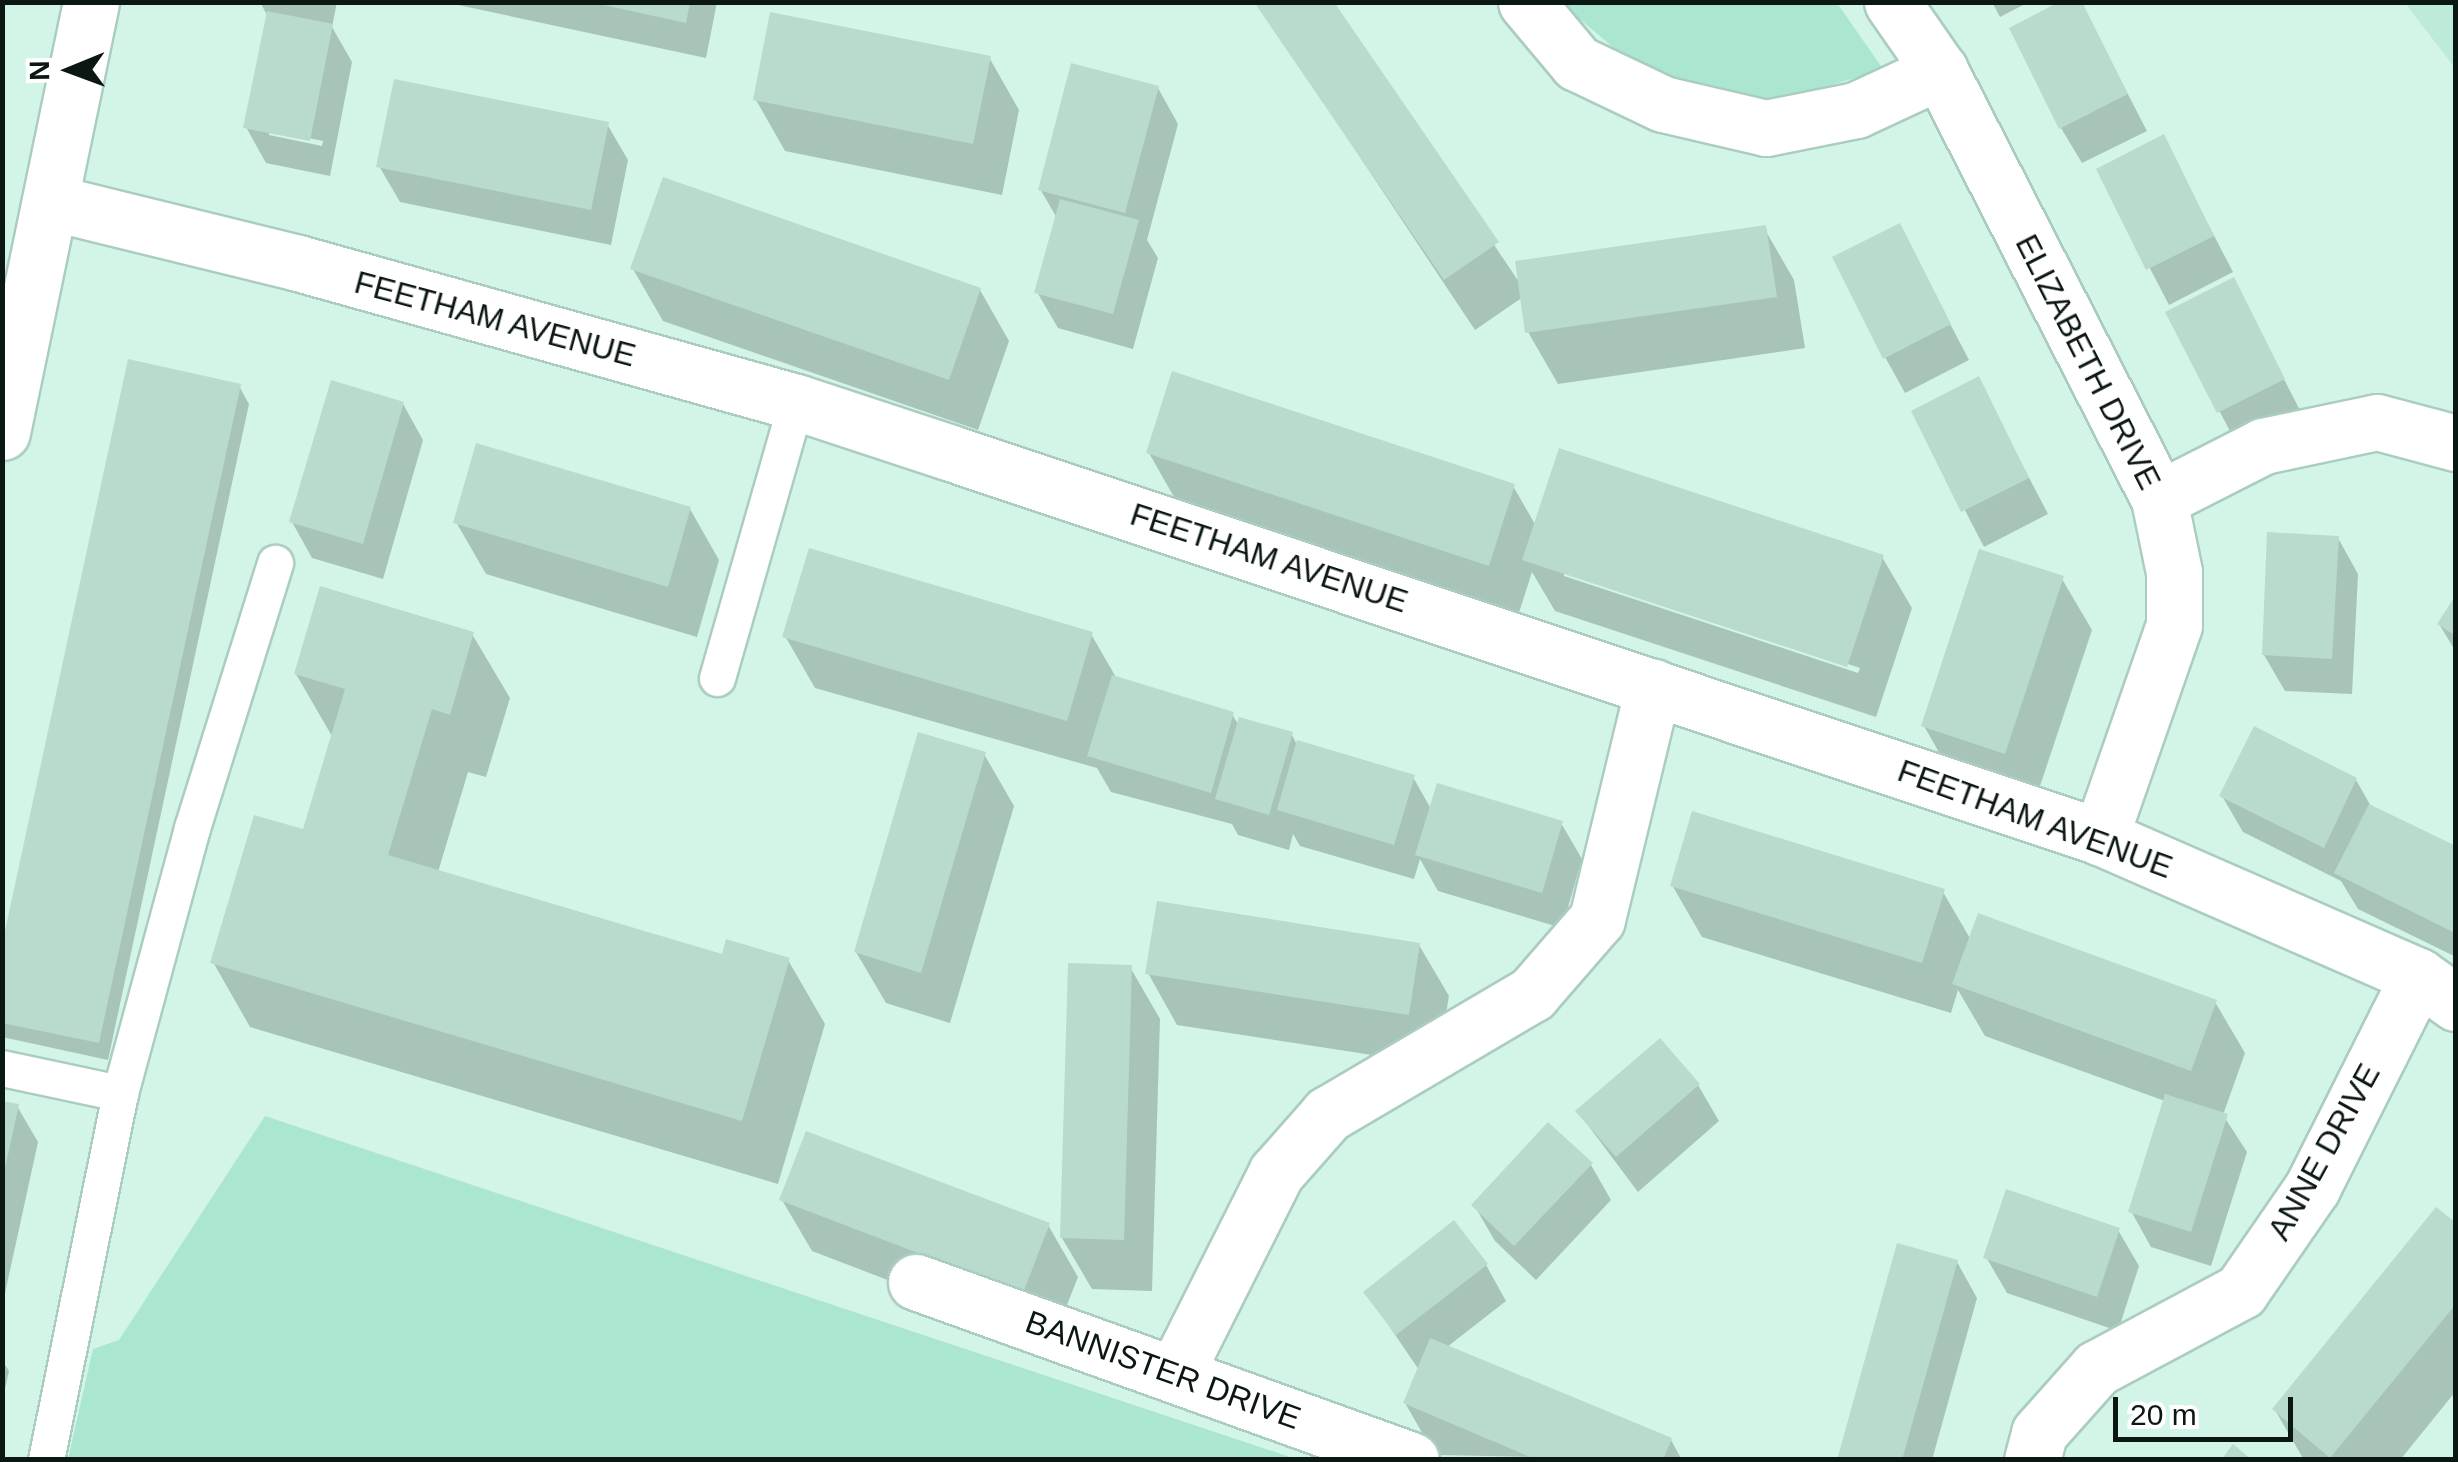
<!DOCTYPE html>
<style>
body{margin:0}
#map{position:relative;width:2458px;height:1462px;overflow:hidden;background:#d2f5e7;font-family:Helvetica,sans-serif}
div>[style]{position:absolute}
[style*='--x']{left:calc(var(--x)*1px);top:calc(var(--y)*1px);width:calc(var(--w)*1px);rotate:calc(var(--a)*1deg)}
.built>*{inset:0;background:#beead9}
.green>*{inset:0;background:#aae6d0}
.shadow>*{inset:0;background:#0003}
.building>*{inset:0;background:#b9dbce}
.roads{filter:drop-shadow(2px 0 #abcdc0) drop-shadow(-2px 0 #abcdc0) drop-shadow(0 2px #abcdc0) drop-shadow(0 -2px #abcdc0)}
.lane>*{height:35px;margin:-17.5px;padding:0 17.5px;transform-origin:17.5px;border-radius:17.5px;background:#fff}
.street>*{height:55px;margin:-27.5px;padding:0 27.5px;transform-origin:27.5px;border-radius:27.5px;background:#fff}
.secondary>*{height:55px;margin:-27.5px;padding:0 27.5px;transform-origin:27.5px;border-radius:27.5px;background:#fff}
span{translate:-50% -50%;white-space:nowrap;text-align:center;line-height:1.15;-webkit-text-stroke:8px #fff;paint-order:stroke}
.street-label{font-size:32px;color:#0b1713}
.frame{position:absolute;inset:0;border:5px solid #0b1713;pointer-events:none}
.north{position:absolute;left:20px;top:20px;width:100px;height:100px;-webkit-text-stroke:8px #fff;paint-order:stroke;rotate:269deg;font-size:28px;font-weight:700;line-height:40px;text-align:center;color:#0b1713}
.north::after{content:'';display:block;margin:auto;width:35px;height:45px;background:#0b1713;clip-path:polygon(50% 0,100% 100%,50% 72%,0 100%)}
.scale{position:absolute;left:2113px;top:1397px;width:180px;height:45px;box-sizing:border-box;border:5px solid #0b1713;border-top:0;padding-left:12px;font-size:30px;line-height:35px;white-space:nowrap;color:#0b1713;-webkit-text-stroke:8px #fff;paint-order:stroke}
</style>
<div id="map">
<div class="built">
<div style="clip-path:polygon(2405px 3px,2455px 3px,2455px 68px)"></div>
</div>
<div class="green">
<div style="clip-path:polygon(1561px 3px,1837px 3px,1883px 69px,1772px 104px,1656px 84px)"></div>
<div style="clip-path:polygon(265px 1116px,1296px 1459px,68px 1459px,93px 1349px,119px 1340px)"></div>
</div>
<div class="shadow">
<div style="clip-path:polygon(evenodd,260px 2px,337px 2px,332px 27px,352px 62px,330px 176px,266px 163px,246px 127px,268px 17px,260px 2px,269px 130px,323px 141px,322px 146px,269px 135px,269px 130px)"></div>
<div style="clip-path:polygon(444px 2px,717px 2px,706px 58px)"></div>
<div style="clip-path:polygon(1331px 2px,1521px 285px,1764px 228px,1794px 280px,1805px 348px,1558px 384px,1528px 332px,1523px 297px,1475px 330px,1258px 4px)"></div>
<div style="clip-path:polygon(1992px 2px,2029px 2px,2000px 17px)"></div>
<div style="clip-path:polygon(2080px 2px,2147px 131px,2082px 163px,2061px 128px)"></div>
<div style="clip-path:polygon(990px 59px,1019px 110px,1002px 195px,785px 151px,756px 100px)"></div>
<div style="clip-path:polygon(1158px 88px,1178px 124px,1147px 240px,1158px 258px,1133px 349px,1058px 328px,1037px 292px,1057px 218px,1040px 189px)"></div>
<div style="clip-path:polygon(607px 124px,628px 160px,611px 245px,400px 202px,379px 166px)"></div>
<div style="clip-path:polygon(2163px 138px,2233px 272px,2169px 305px,2099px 170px)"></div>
<div style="clip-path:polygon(1899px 226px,1969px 360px,1905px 393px,1885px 357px)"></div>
<div style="clip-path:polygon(633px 269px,980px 290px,1009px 341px,978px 430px,663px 321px)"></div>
<div style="clip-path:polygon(2233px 281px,2303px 416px,2239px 448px,2168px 314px)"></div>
<div style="clip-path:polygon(1978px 380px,2048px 514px,1984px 547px,1914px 412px)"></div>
<div style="clip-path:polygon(239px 386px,249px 404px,108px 1060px,2px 1037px,2px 957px)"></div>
<div style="clip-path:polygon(403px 404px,423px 440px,383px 579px,312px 558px,292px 522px)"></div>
<div style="clip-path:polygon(evenodd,1149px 453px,1513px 486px,1536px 526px,1882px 557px,1912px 608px,1876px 717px,1555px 611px,1532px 572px,1518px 616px,1178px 504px,1149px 453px,1564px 570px,1860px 668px,1858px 673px,1564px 576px,1564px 570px)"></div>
<div style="clip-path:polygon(690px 509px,719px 560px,697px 637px,486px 574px,456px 522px)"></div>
<div style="clip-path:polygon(2338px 538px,2358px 574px,2352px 694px,2285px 691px,2264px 655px)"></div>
<div style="clip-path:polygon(2062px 579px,2092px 630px,2034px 804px,1953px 777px,1924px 726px)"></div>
<div style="clip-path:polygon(2456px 599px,2456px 652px,2439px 624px)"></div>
<div style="clip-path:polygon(472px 634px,510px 698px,486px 777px,468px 772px,438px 872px,724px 957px,788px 960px,825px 1024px,778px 1184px,250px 1027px,213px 962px,305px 832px,333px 738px,296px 674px)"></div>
<div style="clip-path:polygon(1091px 634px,1117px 679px,1232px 714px,1239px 726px,1292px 735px,1296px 743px,1413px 777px,1431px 809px,1561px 823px,1582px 859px,1562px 928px,1438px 891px,1420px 859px,1414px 879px,1300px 846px,1293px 834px,1289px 850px,1238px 835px,1232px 824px,1111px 792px,1097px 768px,815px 688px,785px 636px)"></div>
<div style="clip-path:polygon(984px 754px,1014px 806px,950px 1023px,886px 1003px,856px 952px)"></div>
<div style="clip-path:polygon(2356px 780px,2372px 808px,2456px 849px,2456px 957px,2358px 909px,2341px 881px,2243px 832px,2222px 796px)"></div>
<div style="clip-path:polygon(1672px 885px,1943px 892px,1971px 940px,2215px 1002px,2245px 1053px,2223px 1115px,2247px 1152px,2211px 1266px,2151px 1247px,2131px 1211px,2165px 1101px,1985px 1036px,1958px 990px,1951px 1013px,1702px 937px)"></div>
<div style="clip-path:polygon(1419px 945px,1449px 996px,1437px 1065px,1177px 1025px,1148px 973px)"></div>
<div style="clip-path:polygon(1130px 967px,1160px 1019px,1152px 1291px,1092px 1289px,1062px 1238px)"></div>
<div style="clip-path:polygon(1698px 1085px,1719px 1121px,1638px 1192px,1578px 1112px)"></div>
<div style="clip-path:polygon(2px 1103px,17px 1106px,38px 1142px,2px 1307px)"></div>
<div style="clip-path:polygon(1591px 1165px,1611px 1200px,1536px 1280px,1495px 1241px,1474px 1205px)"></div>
<div style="clip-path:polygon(782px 1200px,1048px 1225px,1078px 1277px,1052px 1343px,812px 1251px)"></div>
<div style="clip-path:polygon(2456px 1226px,2456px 1391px,2400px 1460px,2304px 1460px,2275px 1410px)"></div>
<div style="clip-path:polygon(2118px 1230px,2139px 1266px,2118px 1331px,2007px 1293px,1986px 1257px)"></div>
<div style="clip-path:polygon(1957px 1262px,1977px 1298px,1932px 1460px,1839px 1460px)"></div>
<div style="clip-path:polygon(1486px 1265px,1506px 1301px,1447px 1347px,1671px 1440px,1682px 1460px,1435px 1455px,1405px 1403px,1419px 1370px,1366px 1292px)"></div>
<div style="clip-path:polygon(2px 1360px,9px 1371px,2px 1402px)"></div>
</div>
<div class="building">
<div style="clip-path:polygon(590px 2px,690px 2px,686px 23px)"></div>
<div style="clip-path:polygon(1254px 2px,1334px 2px,1499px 242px,1444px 280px)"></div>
<div style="clip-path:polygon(2059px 2px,2082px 2px,2128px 94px,2059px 129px,2009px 28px)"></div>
<div style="clip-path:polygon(267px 11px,333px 24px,310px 141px,243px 128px)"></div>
<div style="clip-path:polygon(770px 12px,991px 56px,973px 144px,753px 100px)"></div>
<div style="clip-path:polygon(1071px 63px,1159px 86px,1125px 213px,1038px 190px)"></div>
<div style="clip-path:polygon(394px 79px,609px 122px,591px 210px,376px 167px)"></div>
<div style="clip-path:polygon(2164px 134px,2214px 236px,2146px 270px,2096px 169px)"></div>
<div style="clip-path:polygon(663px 177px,981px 288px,949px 380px,630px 269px)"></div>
<div style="clip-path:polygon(1060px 199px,1139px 220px,1113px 314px,1034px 293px)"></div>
<div style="clip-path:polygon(1900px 223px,1951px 324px,1883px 359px,1832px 257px)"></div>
<div style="clip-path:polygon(1766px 225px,1777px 297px,1525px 333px,1515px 261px)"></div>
<div style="clip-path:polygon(2234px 277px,2285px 379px,2217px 413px,2165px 312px)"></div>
<div style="clip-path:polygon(128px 359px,241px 384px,99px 1043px,2px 1023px,2px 945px)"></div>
<div style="clip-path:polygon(1172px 371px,1515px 484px,1489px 566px,1146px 453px)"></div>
<div style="clip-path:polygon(1979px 376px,2029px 478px,1961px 512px,1911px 411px)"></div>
<div style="clip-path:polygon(331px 380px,404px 402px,363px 544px,289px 522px)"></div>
<div style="clip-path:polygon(476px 443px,691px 507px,668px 587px,453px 523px)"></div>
<div style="clip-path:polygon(1559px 448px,1884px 555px,1847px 667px,1522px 560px)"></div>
<div style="clip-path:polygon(2267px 532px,2339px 536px,2332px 659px,2262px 655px)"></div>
<div style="clip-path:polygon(809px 548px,1093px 632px,1067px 721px,782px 637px)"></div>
<div style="clip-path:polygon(1979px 549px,2064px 576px,2005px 754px,1921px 726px)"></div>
<div style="clip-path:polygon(320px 586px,474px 632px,450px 715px,432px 709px,388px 855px,722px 954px,726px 939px,790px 958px,742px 1121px,210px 963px,254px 815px,303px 829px,345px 689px,294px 674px)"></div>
<div style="clip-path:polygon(2456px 595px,2456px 636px,2437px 624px)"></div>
<div style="clip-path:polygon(1112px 675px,1234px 712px,1211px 793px,1087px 756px)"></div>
<div style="clip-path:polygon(1239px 717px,1293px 732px,1269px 815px,1215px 799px)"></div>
<div style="clip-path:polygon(2254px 726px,2357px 778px,2324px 848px,2219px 796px)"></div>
<div style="clip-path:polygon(918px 732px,986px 752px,921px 973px,854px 952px)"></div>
<div style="clip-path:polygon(1297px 740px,1415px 775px,1394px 845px,1277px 810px)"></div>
<div style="clip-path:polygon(1437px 783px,1563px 821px,1542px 893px,1415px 855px)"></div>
<div style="clip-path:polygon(2369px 804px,2456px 846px,2453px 932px,2334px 873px)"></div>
<div style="clip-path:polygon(1692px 811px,1945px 889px,1922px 963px,1670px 886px)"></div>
<div style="clip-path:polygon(1157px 901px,1420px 943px,1409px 1015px,1145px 974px)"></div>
<div style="clip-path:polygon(1978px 913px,2217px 1000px,2191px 1071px,1952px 984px)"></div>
<div style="clip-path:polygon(1068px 963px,1132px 965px,1124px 1240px,1060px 1238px)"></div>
<div style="clip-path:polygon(1660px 1038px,1700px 1084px,1616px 1157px,1575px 1111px)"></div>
<div style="clip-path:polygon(2165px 1094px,2228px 1114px,2191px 1232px,2128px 1212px)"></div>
<div style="clip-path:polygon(2px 1101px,19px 1104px,4px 1173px,2px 1173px)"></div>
<div style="clip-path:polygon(1548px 1122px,1593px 1163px,1514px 1246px,1471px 1205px)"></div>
<div style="clip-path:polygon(806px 1131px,1050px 1223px,1023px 1293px,779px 1200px)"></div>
<div style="clip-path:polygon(2006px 1189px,2120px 1228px,2097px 1297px,1983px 1258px)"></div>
<div style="clip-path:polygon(2436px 1207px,2456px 1223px,2456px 1304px,2330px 1458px,2272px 1409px)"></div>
<div style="clip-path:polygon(1454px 1220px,1488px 1264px,1396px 1335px,1363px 1292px)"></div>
<div style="clip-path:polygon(1897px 1243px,1958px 1260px,1902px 1460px,1837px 1460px)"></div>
<div style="clip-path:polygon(1430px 1338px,1672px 1438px,1663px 1460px,1537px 1460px,1403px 1403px)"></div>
<div style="clip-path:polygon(2233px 1444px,2252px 1460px,2221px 1460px)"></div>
</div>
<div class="roads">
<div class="lane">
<div style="--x:717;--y:678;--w:287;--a:-74"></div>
<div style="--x:2;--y:1068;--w:121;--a:12"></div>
<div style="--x:46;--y:1460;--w:374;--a:-78.6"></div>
<div style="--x:120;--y:1093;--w:275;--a:-74.8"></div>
<div style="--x:192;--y:828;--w:278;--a:-72.6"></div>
</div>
<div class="street">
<div style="--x:1526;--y:2;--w:80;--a:50.1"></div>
<div style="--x:1577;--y:63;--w:95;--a:25.5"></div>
<div style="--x:1663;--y:104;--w:106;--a:13.1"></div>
<div style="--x:1766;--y:128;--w:92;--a:-11.3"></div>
<div style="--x:1856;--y:110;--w:93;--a:-24.9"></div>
<div style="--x:1892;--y:2;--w:84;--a:55.2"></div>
<div style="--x:1940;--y:71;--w:481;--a:62.9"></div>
<div style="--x:2159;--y:499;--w:75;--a:78.4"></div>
<div style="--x:2174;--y:572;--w:53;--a:90"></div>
<div style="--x:2174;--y:625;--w:225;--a:109.2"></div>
<div style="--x:50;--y:202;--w:255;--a:13.8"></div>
<div style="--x:298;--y:263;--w:517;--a:15.6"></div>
<div style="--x:796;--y:402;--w:160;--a:18.2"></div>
<div style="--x:948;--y:452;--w:1215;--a:18.48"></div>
<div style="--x:2100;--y:837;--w:347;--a:23.6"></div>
<div style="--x:2418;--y:976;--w:47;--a:35.4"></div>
<div style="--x:2159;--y:499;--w:117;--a:-27"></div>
<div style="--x:2263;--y:446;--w:116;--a:-11.9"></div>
<div style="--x:2377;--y:422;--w:82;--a:14.9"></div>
<div style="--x:916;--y:1282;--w:526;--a:19.78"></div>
<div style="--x:1175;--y:1374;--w:225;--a:-63.3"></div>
<div style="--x:1276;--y:1173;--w:79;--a:-48.6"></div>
<div style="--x:1328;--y:1114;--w:237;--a:-30.5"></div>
<div style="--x:1532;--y:994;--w:99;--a:-49.1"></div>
<div style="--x:1597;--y:919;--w:239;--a:-76.4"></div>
<div style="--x:2032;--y:1460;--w:28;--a:-75"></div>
<div style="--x:2039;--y:1433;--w:87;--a:-48.3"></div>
<div style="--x:2097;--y:1368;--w:163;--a:-28.1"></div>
<div style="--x:2241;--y:1291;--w:125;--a:-55.4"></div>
<div style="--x:2312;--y:1188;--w:237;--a:-63.4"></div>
</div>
<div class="secondary">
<div style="--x:2;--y:432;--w:439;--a:-78.3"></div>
</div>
</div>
<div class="street-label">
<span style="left:495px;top:319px;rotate:15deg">FEETHAM AVENUE</span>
<span style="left:2088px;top:362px;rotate:63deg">ELIZABETH DRIVE</span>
<span style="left:1269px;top:558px;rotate:18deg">FEETHAM AVENUE</span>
<span style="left:2035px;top:819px;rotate:20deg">FEETHAM AVENUE</span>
<span style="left:2324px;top:1152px;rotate:-61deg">ANNE DRIVE</span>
<span style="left:1163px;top:1370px;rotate:20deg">BANNISTER DRIVE</span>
</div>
<div class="frame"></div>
<div class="north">N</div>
<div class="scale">20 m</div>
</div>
